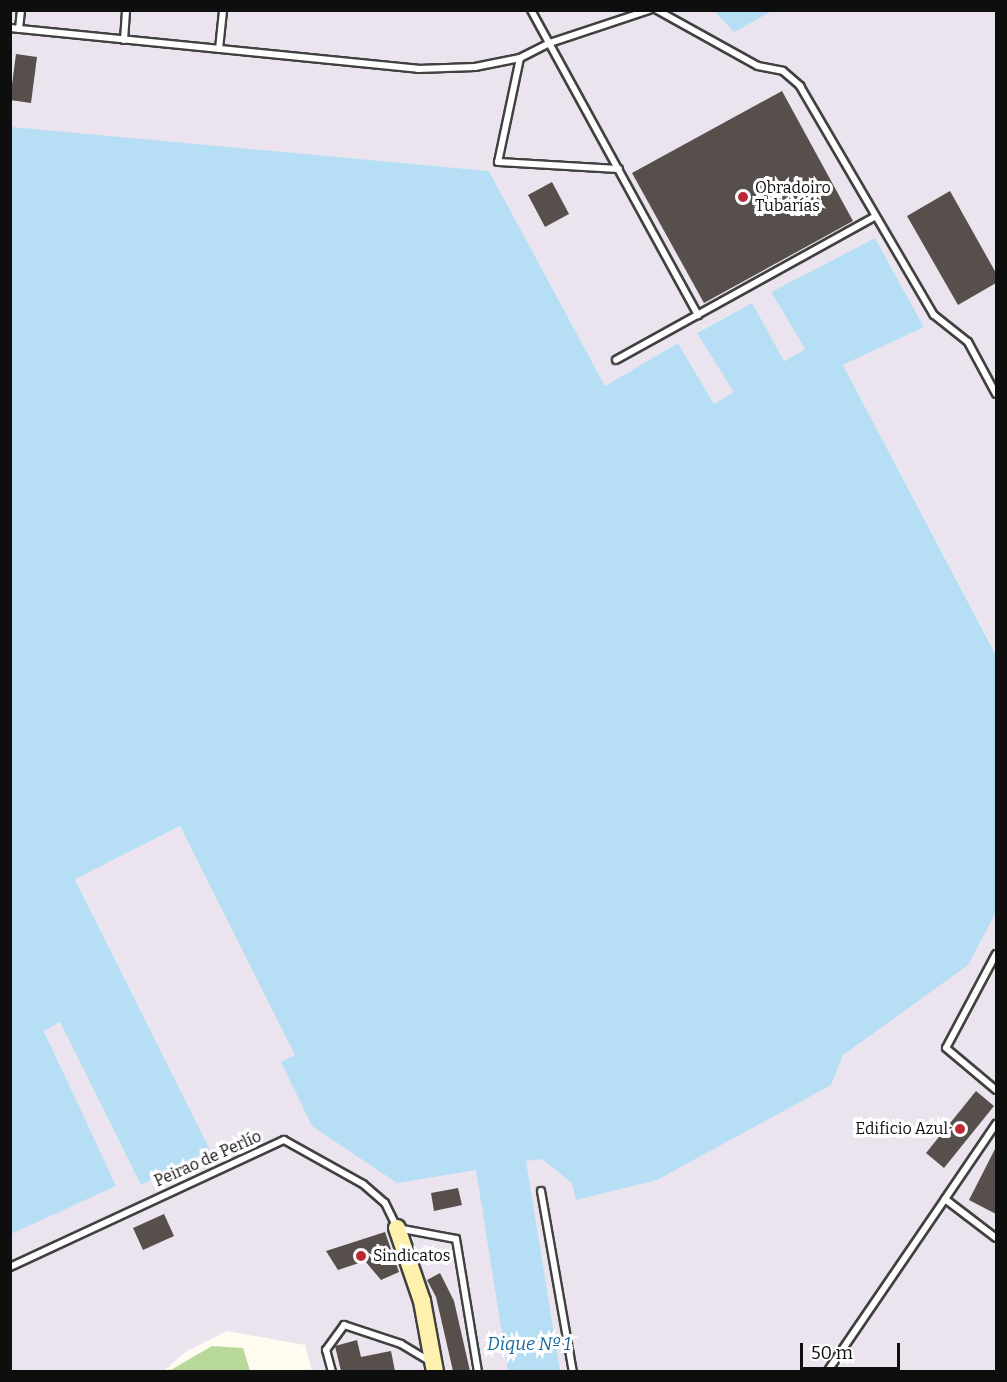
<!DOCTYPE html>
<meta charset="utf-8">
<style>
body{margin:0}
#map{position:relative;width:1007px;height:1382px;overflow:hidden;background:#fffbf0;font-family:Bitter,serif}
div>[style]{position:absolute}
[style*='--x']{left:calc(var(--x)*1px);top:calc(var(--y)*1px);width:calc(var(--w)*1px);rotate:calc(var(--a)*1deg)}
.industrial>*{inset:0;background:#ebe3ed}
.forest>*{inset:0;background:#b8d99a}
.water>*{inset:0;background:#b6dff5}
.building>*{inset:0;background:#574f4b}
.roads{filter:drop-shadow(2px 0 #414141) drop-shadow(-2px 0 #414141) drop-shadow(0 2px #414141) drop-shadow(0 -2px #414141)}
.lane>*{height:6px;margin:-3px;padding:0 3px;transform-origin:3px;border-radius:3px;background:#fff}
.secondary>*{height:16px;margin:-8px;padding:0 8px;transform-origin:8px;border-radius:8px;background:#fdf1ad}
.dots>*{width:16px;height:16px;translate:-50% -50%;box-sizing:border-box;border:3px solid #fff;border-radius:50%}
span{translate:-50% -50%;white-space:nowrap;text-align:center;line-height:1.15;-webkit-text-stroke:6px #fff;paint-order:stroke}
.poi-label{font-size:16px;color:#0e0e0e}
.left{translate:0 -50%;text-align:left}
.right{translate:-100% -50%;text-align:right}
.street-label{font-size:16px;color:#0e0e0e}
.water-label{font-size:18px;color:#1a699e;font-style:italic}
.frame{position:absolute;inset:0;border:12px solid #0e0e0e;pointer-events:none}
.scale{position:absolute;left:800px;top:1343px;width:100px;height:27px;box-sizing:border-box;border:3px solid #0e0e0e;border-top:0;padding-left:8px;font-size:18px;line-height:21px;white-space:nowrap;color:#0e0e0e;-webkit-text-stroke:4px #fff;paint-order:stroke}
</style>
<div id="map">
<div class="industrial">
<div style="clip-path:polygon(10px 11px,996px 11px,996px 654px,843px 365px,924px 327px,875px 238px,771px 292px,805px 349px,783px 361px,752px 303px,698px 332px,735px 392px,714px 404px,678px 343px,605px 386px,489px 171px,11px 128px)"></div>
<div style="clip-path:polygon(180px 826px,296px 1056px,281px 1062px,843px 1055px,996px 912px,996px 1371px,312px 1371px,305px 1345px,227px 1331px,185px 1352px,164px 1371px,11px 1371px,10px 1234px,115px 1186px,44px 1030px,61px 1022px,141px 1185px,209px 1150px,75px 878px)"></div>
</div>
<div class="forest">
<div style="clip-path:polygon(212px 1346px,243px 1348px,250px 1371px,169px 1371px)"></div>
</div>
<div class="water">
<div style="clip-path:polygon(714px 11px,772px 11px,734px 32px)"></div>
<div style="clip-path:polygon(11px 127px,489px 171px,605px 386px,678px 343px,714px 404px,734px 392px,697px 333px,752px 303px,784px 361px,805px 349px,771px 292px,875px 238px,924px 327px,843px 365px,996px 655px,996px 912px,968px 965px,843px 1055px,831px 1085px,657px 1180px,576px 1200px,572px 1183px,542px 1159px,526px 1161px,560px 1371px,508px 1371px,476px 1170px,397px 1183px,312px 1126px,281px 1062px,295px 1055px,180px 826px,75px 879px,210px 1150px,141px 1185px,60px 1022px,44px 1031px,116px 1186px,11px 1234px)"></div>
</div>
<div class="building">
<div style="clip-path:polygon(16px 54px,37px 57px,31px 103px,10px 100px)"></div>
<div style="clip-path:polygon(782px 91px,853px 221px,704px 303px,632px 173px)"></div>
<div style="clip-path:polygon(552px 182px,569px 214px,545px 227px,528px 195px)"></div>
<div style="clip-path:polygon(950px 191px,996px 273px,996px 283px,958px 305px,907px 216px)"></div>
<div style="clip-path:polygon(976px 1091px,994px 1106px,944px 1168px,926px 1153px)"></div>
<div style="clip-path:polygon(996px 1147px,996px 1214px,969px 1200px)"></div>
<div style="clip-path:polygon(458px 1188px,462px 1205px,434px 1211px,431px 1193px)"></div>
<div style="clip-path:polygon(164px 1214px,174px 1236px,143px 1250px,133px 1228px)"></div>
<div style="clip-path:polygon(385px 1232px,399px 1272px,381px 1280px,365px 1261px,338px 1270px,326px 1251px)"></div>
<div style="clip-path:polygon(440px 1273px,454px 1301px,470px 1371px,453px 1371px,436px 1297px,427px 1280px)"></div>
<div style="clip-path:polygon(357px 1340px,361px 1357px,391px 1351px,395px 1371px,341px 1371px,335px 1346px)"></div>
</div>
<div class="roads">
<div class="lane">
<div style="--x:531;--y:10;--w:348;--a:61.3"></div>
<div style="--x:657;--y:10;--w:115;--a:29"></div>
<div style="--x:758;--y:66;--w:25;--a:11"></div>
<div style="--x:783;--y:71;--w:23;--a:41"></div>
<div style="--x:800;--y:86;--w:265;--a:59.7"></div>
<div style="--x:934;--y:315;--w:43;--a:38.5"></div>
<div style="--x:968;--y:342;--w:59;--a:61.7"></div>
<div style="--x:10;--y:28;--w:410;--a:5.7"></div>
<div style="--x:418;--y:69;--w:57;--a:-2"></div>
<div style="--x:475;--y:67;--w:46;--a:-11.3"></div>
<div style="--x:520;--y:58;--w:34;--a:-27"></div>
<div style="--x:550;--y:43;--w:104;--a:-18.4"></div>
<div style="--x:19;--y:29;--w:19;--a:-84"></div>
<div style="--x:124;--y:40;--w:30;--a:-86"></div>
<div style="--x:219;--y:49;--w:39;--a:-84"></div>
<div style="--x:520;--y:58;--w:106;--a:101.9"></div>
<div style="--x:498;--y:162;--w:121;--a:3.3"></div>
<div style="--x:616;--y:360;--w:295;--a:-29"></div>
<div style="--x:996;--y:954;--w:106;--a:118"></div>
<div style="--x:946;--y:1048;--w:65;--a:40"></div>
<div style="--x:541;--y:1191;--w:184;--a:80"></div>
<div style="--x:945;--y:1199;--w:91;--a:-55.8"></div>
<div style="--x:10;--y:1267;--w:302;--a:-24.9"></div>
<div style="--x:284;--y:1140;--w:90;--a:29.1"></div>
<div style="--x:363;--y:1184;--w:29;--a:41"></div>
<div style="--x:385;--y:1203;--w:28;--a:64"></div>
<div style="--x:397;--y:1228;--w:60;--a:10.6"></div>
<div style="--x:456;--y:1239;--w:135;--a:80.6"></div>
<div style="--x:332;--y:1372;--w:23;--a:-105"></div>
<div style="--x:326;--y:1350;--w:31;--a:-54"></div>
<div style="--x:344;--y:1325;--w:60;--a:18.4"></div>
<div style="--x:401;--y:1344;--w:35;--a:31"></div>
<div style="--x:827;--y:1372;--w:209;--a:-55.7"></div>
<div style="--x:945;--y:1199;--w:64;--a:37.4"></div>
</div>
<div class="secondary">
<div style="--x:397;--y:1228;--w:77;--a:71.1"></div>
<div style="--x:422;--y:1301;--w:72;--a:79.6"></div>
</div>
</div>
<div class="dots">
<div style="left:743px;top:197px;background:#bc2935"></div>
<div style="left:960px;top:1129px;background:#bc2935"></div>
<div style="left:361px;top:1256px;background:#bc2935"></div>
</div>
<div class="poi-label">
<span class="left" style="left:755px;top:197px">Obradoiro<br>Tubarías</span>
<span class="right" style="left:948px;top:1129px">Edificio Azul</span>
<span class="left" style="left:373px;top:1256px">Sindicatos</span>
</div>
<div class="street-label">
<span style="left:208px;top:1159px;rotate:-24deg">Peirao de Perlío</span>
</div>
<div class="water-label">
<span style="left:529px;top:1344px">Dique Nº 1</span>
</div>
<div class="frame"></div>
<div class="scale">50 m</div>
</div>
